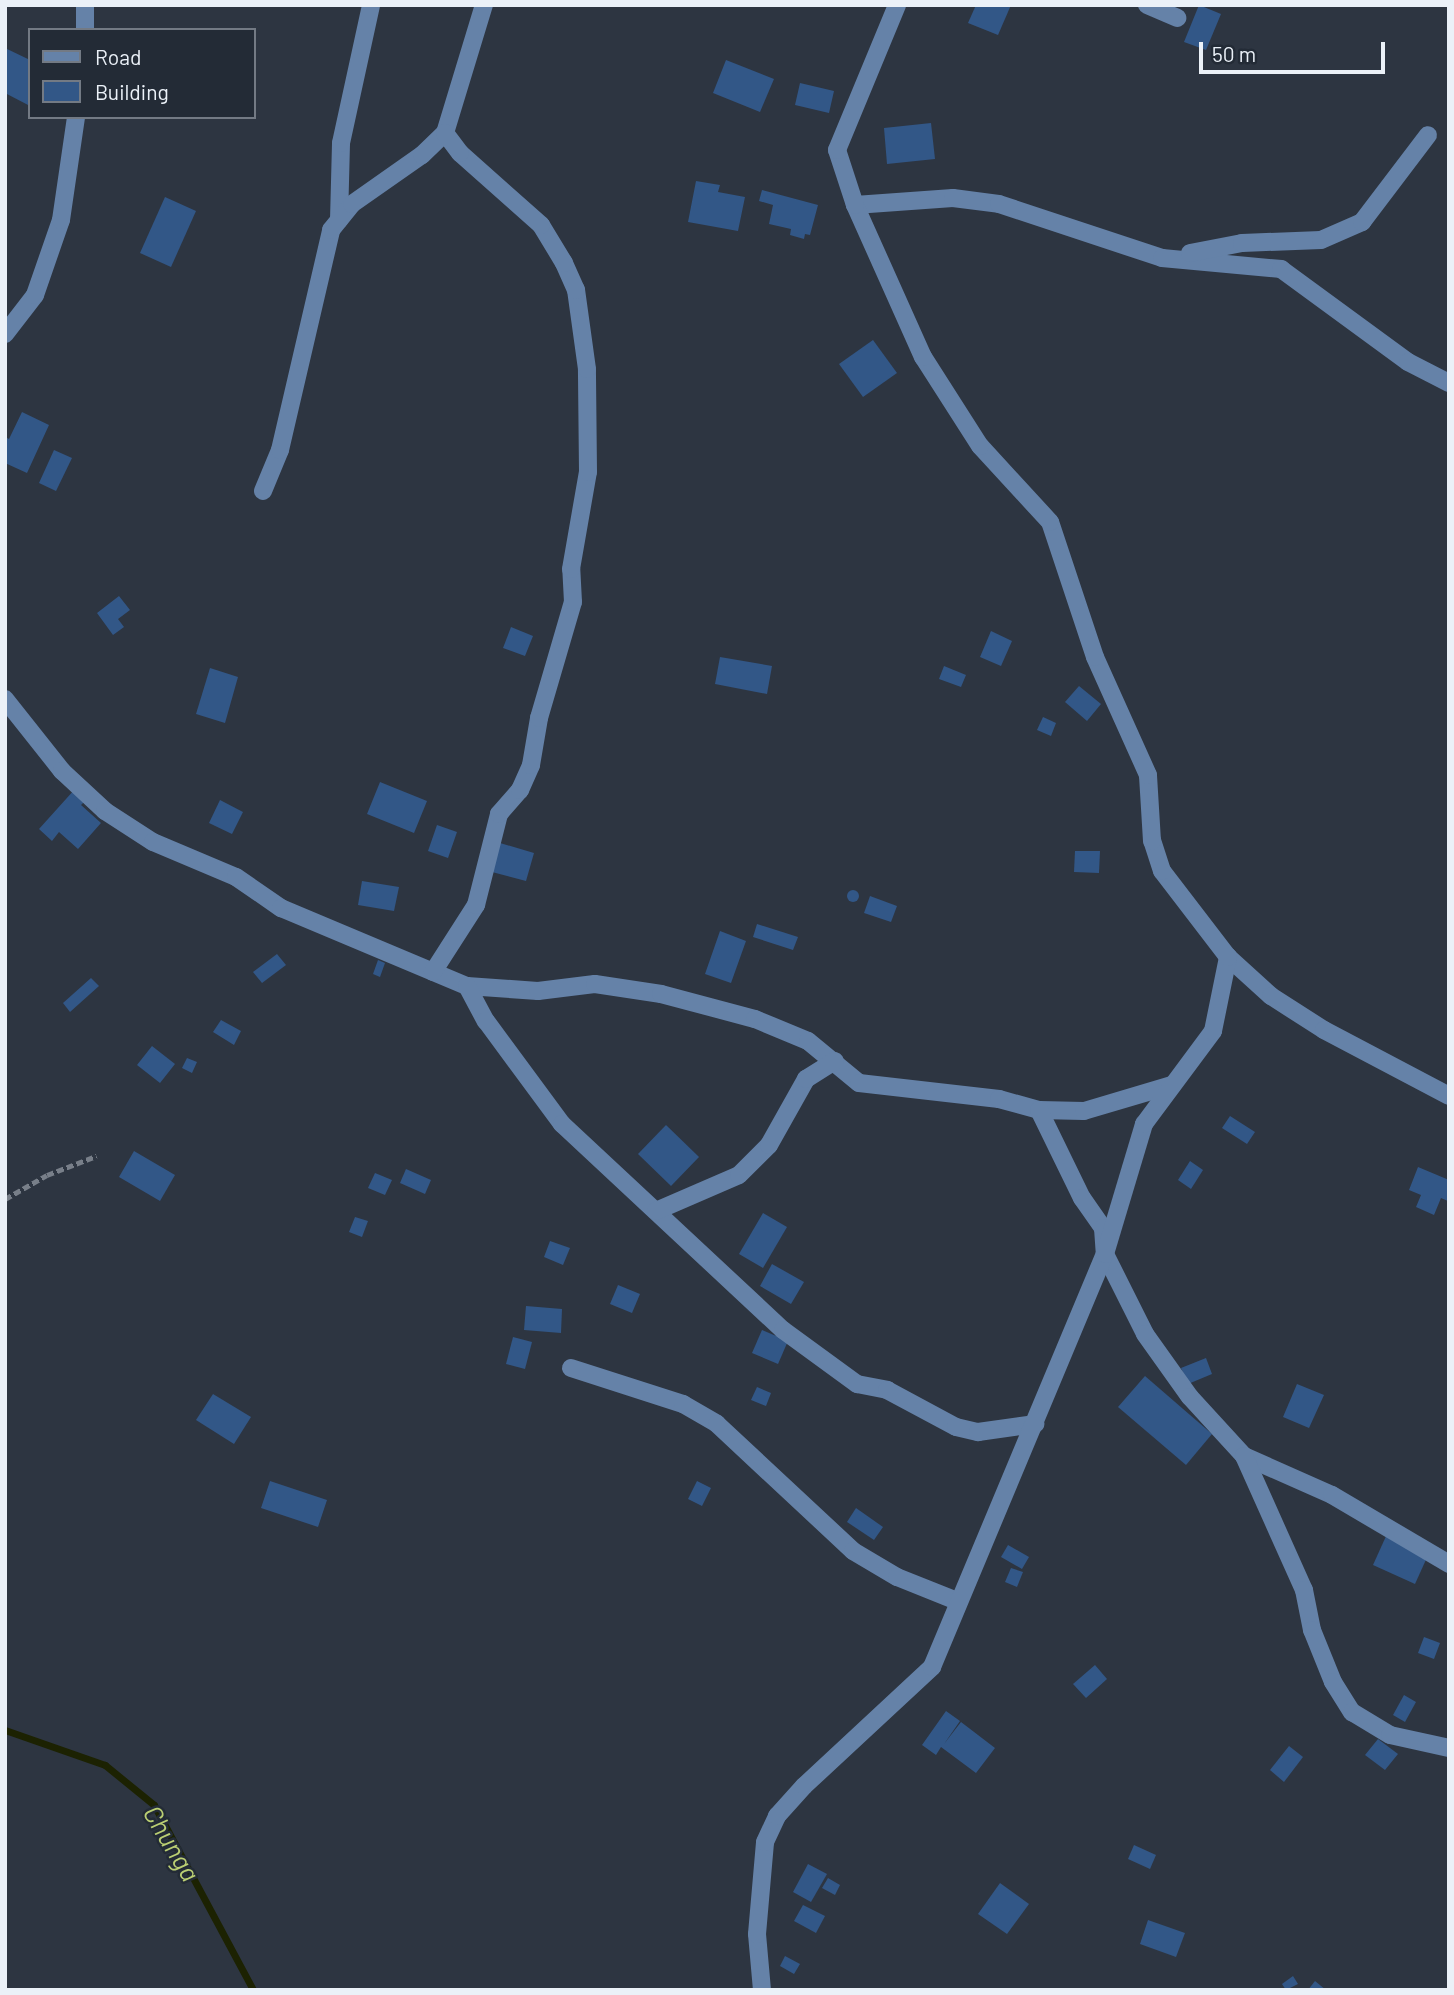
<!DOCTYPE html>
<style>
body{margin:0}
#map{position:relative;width:1454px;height:1995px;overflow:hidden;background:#2d3541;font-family:Barlow,sans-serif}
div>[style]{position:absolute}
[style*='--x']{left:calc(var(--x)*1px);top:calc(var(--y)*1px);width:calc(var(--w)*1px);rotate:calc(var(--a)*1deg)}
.stream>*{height:7px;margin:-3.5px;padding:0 3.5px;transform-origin:3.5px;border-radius:3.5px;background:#1c2202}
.building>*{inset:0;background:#325787}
.round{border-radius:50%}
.path>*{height:4.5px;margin-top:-2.25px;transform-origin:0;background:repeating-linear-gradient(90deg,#787f89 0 7px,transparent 0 10.5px)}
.minor>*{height:18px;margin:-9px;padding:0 9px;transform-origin:9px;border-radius:9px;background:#6582a8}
span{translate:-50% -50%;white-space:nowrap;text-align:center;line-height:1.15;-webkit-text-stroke:5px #232b36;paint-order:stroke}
.water-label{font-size:26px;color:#bbcf73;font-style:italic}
.frame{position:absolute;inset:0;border:7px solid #ebf1f8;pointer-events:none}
.legend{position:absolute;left:28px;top:28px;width:228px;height:91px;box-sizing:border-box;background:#232b36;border:2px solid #737a84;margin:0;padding:9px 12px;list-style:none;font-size:21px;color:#ebf1f8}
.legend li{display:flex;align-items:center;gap:14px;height:35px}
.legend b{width:35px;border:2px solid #737a84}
.scale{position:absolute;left:1199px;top:42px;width:186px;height:32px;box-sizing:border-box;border:4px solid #ebf1f8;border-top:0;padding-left:9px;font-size:21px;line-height:24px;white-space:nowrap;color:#ebf1f8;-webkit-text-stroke:5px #232b36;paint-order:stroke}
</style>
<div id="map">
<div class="stream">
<div style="--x:5;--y:1730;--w:106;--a:19.3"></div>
<div style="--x:105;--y:1765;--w:63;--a:39.2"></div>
<div style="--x:154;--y:1805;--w:210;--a:61.8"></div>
</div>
<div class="building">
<div style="clip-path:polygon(976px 5px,1011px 5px,998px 35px,968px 23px)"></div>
<div style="clip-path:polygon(1199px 5px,1221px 14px,1206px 50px,1184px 42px)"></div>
<div style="clip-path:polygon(5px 48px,30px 60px,30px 106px,5px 93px)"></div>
<div style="clip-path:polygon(726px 60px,774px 79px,760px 112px,713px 93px)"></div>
<div style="clip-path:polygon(800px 83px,834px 91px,829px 113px,795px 105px)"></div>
<div style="clip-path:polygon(931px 123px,935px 159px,887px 164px,884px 128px)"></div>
<div style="clip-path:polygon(696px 181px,720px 185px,718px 192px,745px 197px,738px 231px,688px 222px)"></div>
<div style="clip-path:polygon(762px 190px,818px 205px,810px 235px,805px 234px,804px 239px,790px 235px,791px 229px,769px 224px,773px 205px,759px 201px)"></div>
<div style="clip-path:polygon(165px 197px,196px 211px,171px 267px,140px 253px)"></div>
<div style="clip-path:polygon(873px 340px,897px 373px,863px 397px,839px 364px)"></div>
<div style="clip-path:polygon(22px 412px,49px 425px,27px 473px,5px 463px,5px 437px,9px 439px)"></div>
<div style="clip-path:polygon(54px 450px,72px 458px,56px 491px,39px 483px)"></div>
<div style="clip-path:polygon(119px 596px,130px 610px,118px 619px,124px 627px,113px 635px,97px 613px)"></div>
<div style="clip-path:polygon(511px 627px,533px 636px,525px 656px,503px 648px)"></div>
<div style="clip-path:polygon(991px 631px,1012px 641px,1001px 666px,980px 657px)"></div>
<div style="clip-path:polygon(720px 657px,772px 666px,767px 694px,715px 684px)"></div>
<div style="clip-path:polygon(944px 666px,966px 675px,961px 687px,939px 679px)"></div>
<div style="clip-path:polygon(210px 668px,238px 677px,225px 723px,196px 714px)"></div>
<div style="clip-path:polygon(1079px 686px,1101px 704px,1087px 721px,1065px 702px)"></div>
<div style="clip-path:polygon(1043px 717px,1056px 723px,1051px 736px,1037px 730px)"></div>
<div style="clip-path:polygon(380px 782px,427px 801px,414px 833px,367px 814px)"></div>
<div style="clip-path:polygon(75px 789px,86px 800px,81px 805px,101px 823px,78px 849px,59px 832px,52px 841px,39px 829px)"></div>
<div style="clip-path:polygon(220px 800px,243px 812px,232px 834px,209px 823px)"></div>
<div style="clip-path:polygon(437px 825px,457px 832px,448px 858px,428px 851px)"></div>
<div style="clip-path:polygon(500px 843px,534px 853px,526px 881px,492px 872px)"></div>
<div style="clip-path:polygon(1075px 851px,1100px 851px,1099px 873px,1074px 872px)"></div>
<div style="clip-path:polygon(362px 881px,399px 887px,394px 911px,358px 905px)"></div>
<div class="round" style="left:847px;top:890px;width:12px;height:12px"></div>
<div style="clip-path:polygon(870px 896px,897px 906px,891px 922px,864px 913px)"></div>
<div style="clip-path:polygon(757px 924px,798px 937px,793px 950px,753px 937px)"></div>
<div style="clip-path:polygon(720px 931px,746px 941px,731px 983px,705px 974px)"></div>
<div style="clip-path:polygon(277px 954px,286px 965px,262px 983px,253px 972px)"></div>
<div style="clip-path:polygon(378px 960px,385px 963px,380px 977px,373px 974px)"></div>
<div style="clip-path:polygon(91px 978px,99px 986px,70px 1012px,63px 1003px)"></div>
<div style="clip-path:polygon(221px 1020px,241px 1031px,234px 1045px,213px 1032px)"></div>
<div style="clip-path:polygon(152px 1046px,175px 1064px,160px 1083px,137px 1065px)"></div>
<div style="clip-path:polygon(187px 1058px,197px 1062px,192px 1073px,182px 1068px)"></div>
<div style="clip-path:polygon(1230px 1116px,1255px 1132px,1247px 1144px,1222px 1128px)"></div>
<div style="clip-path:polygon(666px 1125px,699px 1157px,671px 1186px,638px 1154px)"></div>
<div style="clip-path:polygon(134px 1151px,175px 1175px,160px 1201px,119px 1177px)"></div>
<div style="clip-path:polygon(1190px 1161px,1203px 1170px,1191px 1189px,1178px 1180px)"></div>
<div style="clip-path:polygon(1418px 1167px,1449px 1180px,1448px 1201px,1441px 1198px,1434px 1215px,1416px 1207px,1421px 1195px,1409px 1190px)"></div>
<div style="clip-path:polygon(406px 1169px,431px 1180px,425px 1194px,400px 1183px)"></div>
<div style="clip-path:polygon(375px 1173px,392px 1180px,385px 1195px,368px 1188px)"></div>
<div style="clip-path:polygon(763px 1213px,787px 1227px,763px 1268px,739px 1254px)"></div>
<div style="clip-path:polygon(355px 1217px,368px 1221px,362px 1237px,349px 1232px)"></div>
<div style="clip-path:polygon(550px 1241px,570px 1248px,563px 1265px,544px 1257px)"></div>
<div style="clip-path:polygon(772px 1264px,804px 1282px,791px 1304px,760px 1286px)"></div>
<div style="clip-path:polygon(618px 1285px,640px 1294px,632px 1313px,610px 1304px)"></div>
<div style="clip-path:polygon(526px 1306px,562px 1309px,561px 1333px,524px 1330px)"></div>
<div style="clip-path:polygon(762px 1330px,788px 1341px,778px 1364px,752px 1353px)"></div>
<div style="clip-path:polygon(513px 1337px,532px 1342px,525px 1369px,506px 1364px)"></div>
<div style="clip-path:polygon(1206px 1358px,1212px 1374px,1188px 1384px,1181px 1368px)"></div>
<div style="clip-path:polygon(1145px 1376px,1212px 1434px,1186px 1465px,1118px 1407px)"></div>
<div style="clip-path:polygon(1297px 1384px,1324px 1395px,1309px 1428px,1283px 1417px)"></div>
<div style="clip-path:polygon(757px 1387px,771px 1393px,766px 1406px,751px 1400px)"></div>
<div style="clip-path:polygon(213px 1394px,251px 1417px,234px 1444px,196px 1420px)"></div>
<div style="clip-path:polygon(270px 1481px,327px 1500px,318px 1527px,261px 1508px)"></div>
<div style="clip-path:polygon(697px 1481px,711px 1488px,702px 1506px,688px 1499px)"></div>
<div style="clip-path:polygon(856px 1508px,883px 1527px,874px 1540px,847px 1522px)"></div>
<div style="clip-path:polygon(1387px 1534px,1429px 1553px,1415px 1584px,1373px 1565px)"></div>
<div style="clip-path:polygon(1008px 1545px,1029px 1557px,1022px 1569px,1001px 1557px)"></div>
<div style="clip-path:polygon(1011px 1568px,1023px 1572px,1017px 1587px,1005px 1582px)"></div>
<div style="clip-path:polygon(1424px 1637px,1440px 1643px,1434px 1659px,1418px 1653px)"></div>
<div style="clip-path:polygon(1095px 1665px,1107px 1679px,1086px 1698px,1073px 1684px)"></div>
<div style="clip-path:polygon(1404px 1695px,1416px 1702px,1405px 1722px,1393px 1715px)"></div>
<div style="clip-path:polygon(946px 1711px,960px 1721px,944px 1744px,961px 1722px,995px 1748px,976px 1773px,941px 1747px,936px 1755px,922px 1745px)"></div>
<div style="clip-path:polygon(1378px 1739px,1398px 1754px,1385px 1770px,1365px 1755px)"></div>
<div style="clip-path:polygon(1289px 1746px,1303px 1757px,1284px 1782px,1270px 1770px)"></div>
<div style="clip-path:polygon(1134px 1845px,1156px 1855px,1150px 1869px,1128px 1859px)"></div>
<div style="clip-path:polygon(808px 1864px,827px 1874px,811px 1902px,793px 1892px)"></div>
<div style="clip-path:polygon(828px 1878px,840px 1885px,835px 1895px,822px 1888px)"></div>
<div style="clip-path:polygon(1000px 1883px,1029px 1904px,1007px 1934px,978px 1914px)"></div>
<div style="clip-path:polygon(803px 1905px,825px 1916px,816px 1933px,794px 1921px)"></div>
<div style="clip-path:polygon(1148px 1920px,1185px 1933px,1176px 1957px,1140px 1944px)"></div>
<div style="clip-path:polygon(785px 1956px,800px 1964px,794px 1974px,780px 1966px)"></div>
<div style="clip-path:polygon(1293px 1976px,1298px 1984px,1286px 1990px,1282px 1984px)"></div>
<div style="clip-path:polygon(1315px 1981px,1326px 1990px,1308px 1990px)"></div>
</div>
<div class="path">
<div style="--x:5;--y:1199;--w:48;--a:-29.7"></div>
<div style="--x:47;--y:1175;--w:53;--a:-21.2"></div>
</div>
<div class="minor">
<div style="--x:1147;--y:5;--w:33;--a:23"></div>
<div style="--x:85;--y:30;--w:25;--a:-90"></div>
<div style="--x:855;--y:205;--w:98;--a:-4.1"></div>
<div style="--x:953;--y:198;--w:46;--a:7.4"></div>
<div style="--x:999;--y:204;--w:172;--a:18.3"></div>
<div style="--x:1162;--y:258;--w:120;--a:5.3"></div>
<div style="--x:1281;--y:269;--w:157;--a:36.2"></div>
<div style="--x:1408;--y:362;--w:46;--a:27.1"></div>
<div style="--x:339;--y:220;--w:77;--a:-88.5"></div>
<div style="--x:341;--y:143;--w:141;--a:-77.7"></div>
<div style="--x:1190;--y:253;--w:53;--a:-10.9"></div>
<div style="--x:1242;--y:243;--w:79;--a:-2.2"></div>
<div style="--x:1321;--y:240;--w:45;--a:-23.7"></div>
<div style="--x:1362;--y:222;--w:109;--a:-52.8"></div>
<div style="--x:5;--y:334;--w:49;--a:-52.4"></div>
<div style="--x:35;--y:295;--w:79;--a:-70.9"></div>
<div style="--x:61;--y:220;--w:104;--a:-81.7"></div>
<div style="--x:263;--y:491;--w:44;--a:-67.5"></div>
<div style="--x:280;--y:450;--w:226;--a:-76.9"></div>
<div style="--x:331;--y:230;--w:33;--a:-51"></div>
<div style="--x:352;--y:204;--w:85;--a:-35"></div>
<div style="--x:422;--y:155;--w:32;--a:-44"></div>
<div style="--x:445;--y:133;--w:134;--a:-73.1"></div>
<div style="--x:5;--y:699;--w:92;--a:51.6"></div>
<div style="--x:62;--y:771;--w:59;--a:42.9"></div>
<div style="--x:105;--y:811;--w:57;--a:32.9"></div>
<div style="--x:153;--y:842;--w:90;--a:22.9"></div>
<div style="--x:236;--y:877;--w:55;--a:34.6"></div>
<div style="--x:281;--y:908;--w:202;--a:22.8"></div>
<div style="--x:467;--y:986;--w:71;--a:4"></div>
<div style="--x:538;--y:991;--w:57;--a:-7"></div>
<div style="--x:595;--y:984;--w:67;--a:8.6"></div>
<div style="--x:661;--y:994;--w:97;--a:14.9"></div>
<div style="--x:755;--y:1019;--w:57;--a:22.5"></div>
<div style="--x:808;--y:1041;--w:66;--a:39.5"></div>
<div style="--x:859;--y:1083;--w:141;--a:6.5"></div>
<div style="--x:999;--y:1099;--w:41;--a:15.4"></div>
<div style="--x:1039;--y:1110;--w:45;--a:1.3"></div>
<div style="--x:1084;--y:1111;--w:91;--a:-16.6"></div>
<div style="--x:1228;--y:957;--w:58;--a:42.2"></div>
<div style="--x:1271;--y:996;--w:63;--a:32.7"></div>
<div style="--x:1324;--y:1030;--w:141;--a:27.8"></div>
<div style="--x:433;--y:972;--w:80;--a:-57.3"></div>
<div style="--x:476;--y:905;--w:94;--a:-75.8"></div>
<div style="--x:499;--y:814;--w:32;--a:-49"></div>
<div style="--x:520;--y:790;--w:27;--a:-66"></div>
<div style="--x:531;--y:765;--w:48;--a:-80.3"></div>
<div style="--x:539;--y:718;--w:121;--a:-73.7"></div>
<div style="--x:573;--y:602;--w:33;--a:-93"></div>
<div style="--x:571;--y:569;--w:98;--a:-80.1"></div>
<div style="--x:588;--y:472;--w:103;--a:-90.6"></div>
<div style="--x:587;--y:369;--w:80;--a:-97.9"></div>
<div style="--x:576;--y:290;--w:30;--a:-114"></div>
<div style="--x:564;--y:263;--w:44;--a:-121.2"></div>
<div style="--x:541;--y:225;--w:108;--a:-138.4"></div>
<div style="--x:460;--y:153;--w:25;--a:-127"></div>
<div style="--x:467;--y:986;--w:40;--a:62"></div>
<div style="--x:486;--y:1021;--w:128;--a:53.6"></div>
<div style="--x:562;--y:1124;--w:302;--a:43"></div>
<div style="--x:783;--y:1330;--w:92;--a:36.1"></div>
<div style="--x:857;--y:1384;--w:31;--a:11"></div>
<div style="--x:887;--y:1390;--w:78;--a:28.2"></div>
<div style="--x:956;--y:1427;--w:23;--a:13"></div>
<div style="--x:978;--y:1432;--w:58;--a:-8"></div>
<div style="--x:1039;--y:1110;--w:98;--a:64"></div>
<div style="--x:1082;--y:1198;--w:37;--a:55"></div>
<div style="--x:1103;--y:1228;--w:26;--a:86"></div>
<div style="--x:1105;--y:1254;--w:89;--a:63.4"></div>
<div style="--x:1145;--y:1334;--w:77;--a:54.5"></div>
<div style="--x:1190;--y:1397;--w:80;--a:47.5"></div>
<div style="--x:1244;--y:1456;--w:96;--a:23.9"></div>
<div style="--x:1332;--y:1495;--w:136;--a:30.5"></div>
<div style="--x:656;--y:1211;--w:90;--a:-23.4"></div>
<div style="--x:739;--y:1175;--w:42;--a:-45"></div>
<div style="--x:769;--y:1145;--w:76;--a:-60.7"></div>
<div style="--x:806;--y:1079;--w:34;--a:-32"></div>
<div style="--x:571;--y:1368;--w:118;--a:17.8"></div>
<div style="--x:683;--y:1404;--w:39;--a:30"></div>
<div style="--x:717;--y:1424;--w:186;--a:43"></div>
<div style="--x:853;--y:1551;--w:51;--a:30.6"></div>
<div style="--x:897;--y:1577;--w:65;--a:21.8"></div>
<div style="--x:1244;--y:1456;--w:147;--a:65.9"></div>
<div style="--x:1304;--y:1590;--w:41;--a:78.7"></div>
<div style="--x:1312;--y:1630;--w:56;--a:68"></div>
<div style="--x:1333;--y:1682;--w:36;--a:58"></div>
<div style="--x:1352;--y:1712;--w:44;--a:31.2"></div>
<div style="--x:1390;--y:1735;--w:60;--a:12.4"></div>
<div style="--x:762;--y:1990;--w:56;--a:-95.1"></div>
<div style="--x:757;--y:1934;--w:92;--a:-85"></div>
<div style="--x:765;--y:1842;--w:29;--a:-65"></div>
<div style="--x:777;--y:1816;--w:40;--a:-48"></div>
<div style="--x:804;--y:1786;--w:175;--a:-42.9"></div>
<div style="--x:932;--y:1667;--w:448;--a:-67.3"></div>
<div style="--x:1105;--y:1254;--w:136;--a:-73.3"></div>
<div style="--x:1144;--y:1124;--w:116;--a:-53.4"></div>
<div style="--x:1213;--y:1031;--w:76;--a:-78.5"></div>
<div style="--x:1228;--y:957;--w:108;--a:-127.5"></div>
<div style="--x:1162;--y:871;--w:32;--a:-108"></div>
<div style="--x:1152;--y:841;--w:66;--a:-93.5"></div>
<div style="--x:1148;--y:775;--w:129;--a:-114.2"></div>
<div style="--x:1095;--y:657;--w:142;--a:-108.4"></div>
<div style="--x:1050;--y:522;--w:103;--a:-132.6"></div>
<div style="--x:980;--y:446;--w:106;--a:-122.6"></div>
<div style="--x:923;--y:357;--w:167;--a:-114.1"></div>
<div style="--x:855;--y:205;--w:58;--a:-108.1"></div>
<div style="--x:837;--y:150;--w:157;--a:-67.5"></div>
</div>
<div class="water-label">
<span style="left:172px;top:1843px;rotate:59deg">Chunga</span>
</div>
<div class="frame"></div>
<ul class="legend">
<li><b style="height:9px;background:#6582a8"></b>Road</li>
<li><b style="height:19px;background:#325787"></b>Building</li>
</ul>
<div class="scale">50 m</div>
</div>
